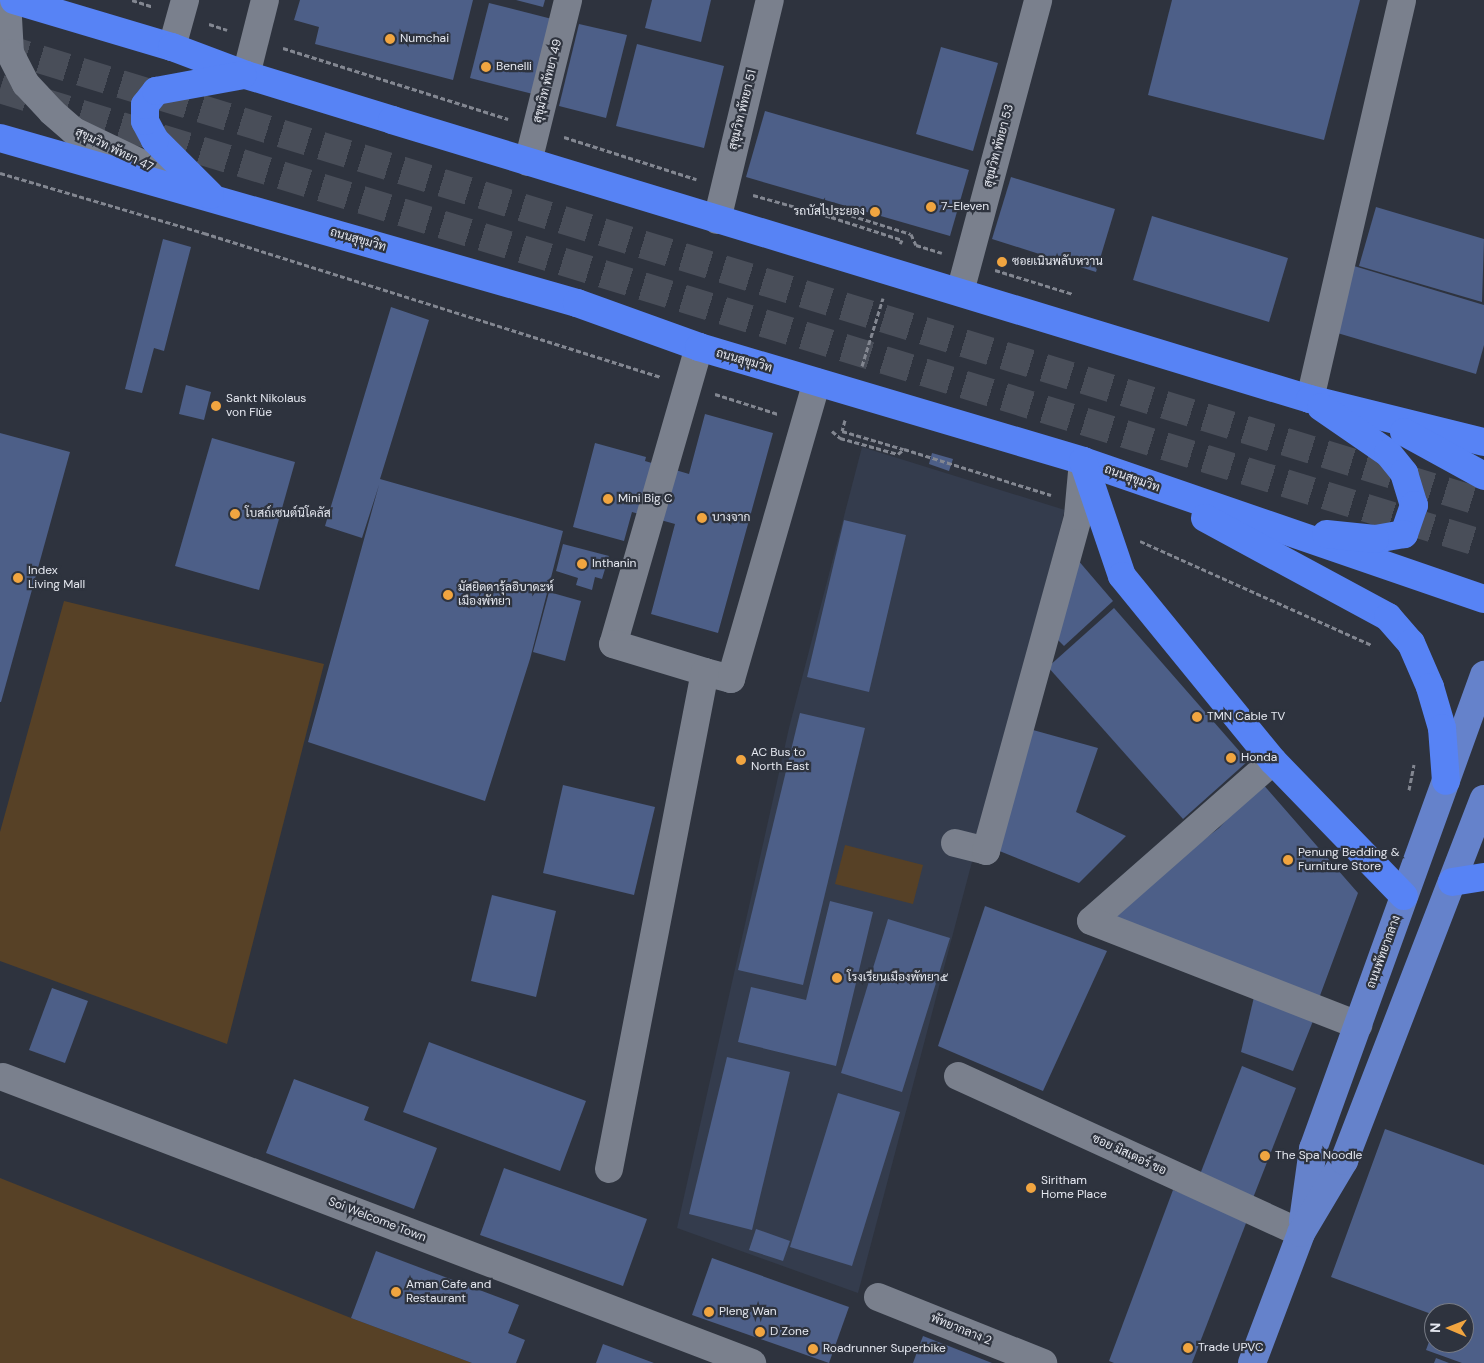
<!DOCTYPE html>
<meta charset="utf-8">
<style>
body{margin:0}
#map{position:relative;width:1484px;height:1363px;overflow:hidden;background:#2e333e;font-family:"DM Sans",Sarabun,sans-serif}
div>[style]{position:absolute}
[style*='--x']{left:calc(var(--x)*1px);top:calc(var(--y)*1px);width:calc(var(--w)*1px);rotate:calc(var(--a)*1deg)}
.built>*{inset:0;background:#343c4d}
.green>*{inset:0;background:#574126}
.building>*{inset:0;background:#4d5f88}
.highway-tunnel>*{height:28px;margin-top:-14px;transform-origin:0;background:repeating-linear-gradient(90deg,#494e59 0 28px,transparent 0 42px)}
.path>*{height:3px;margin-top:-1.5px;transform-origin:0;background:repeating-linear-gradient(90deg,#838791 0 5px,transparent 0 7.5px)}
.minor>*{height:28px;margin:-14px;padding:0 14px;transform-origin:14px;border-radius:14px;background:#7a808d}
.major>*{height:28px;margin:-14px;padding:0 14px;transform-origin:14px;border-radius:14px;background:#6582cb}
.highway>*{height:28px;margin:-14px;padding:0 14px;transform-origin:14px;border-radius:14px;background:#5783f5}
.dots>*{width:14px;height:14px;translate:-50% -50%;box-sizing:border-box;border:2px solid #2e333e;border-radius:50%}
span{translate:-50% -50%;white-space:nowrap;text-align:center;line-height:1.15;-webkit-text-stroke:4.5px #2e333e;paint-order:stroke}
.poi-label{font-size:12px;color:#e5e8f0}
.left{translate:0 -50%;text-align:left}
.right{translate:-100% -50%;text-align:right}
.street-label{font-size:12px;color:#e5e8f0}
.north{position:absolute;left:1424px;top:1303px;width:50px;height:50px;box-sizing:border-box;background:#2e333e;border:1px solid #777b85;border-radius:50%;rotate:271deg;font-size:14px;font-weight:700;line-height:20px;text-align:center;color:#e5e8f0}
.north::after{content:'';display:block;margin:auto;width:18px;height:22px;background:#f1a540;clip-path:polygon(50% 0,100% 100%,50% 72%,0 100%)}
</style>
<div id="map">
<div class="built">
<div style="clip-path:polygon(862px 447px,1065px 510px,858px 1293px,677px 1228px,789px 728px)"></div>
</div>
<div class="green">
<div style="clip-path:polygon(64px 601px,324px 664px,227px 1044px,0 961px,0 832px)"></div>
<div style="clip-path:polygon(845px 845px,923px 865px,913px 904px,835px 884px)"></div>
<div style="clip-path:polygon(0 1178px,351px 1318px,472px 1363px,0 1363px)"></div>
</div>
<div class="building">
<div style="clip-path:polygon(300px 0,473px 0,453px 80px,315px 44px,319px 27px,294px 20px)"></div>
<div style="clip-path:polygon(516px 0,545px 0,543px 7px)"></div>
<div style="clip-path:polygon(652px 0,711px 0,701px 42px,645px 28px)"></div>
<div style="clip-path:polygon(1172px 0,1360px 0,1324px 140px,1148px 95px)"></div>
<div style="clip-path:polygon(489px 3px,552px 19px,533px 94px,470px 78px)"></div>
<div style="clip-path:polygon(579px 24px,627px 35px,606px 118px,559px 106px)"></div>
<div style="clip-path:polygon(637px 44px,724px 66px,704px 148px,616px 126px)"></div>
<div style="clip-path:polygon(941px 47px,998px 63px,973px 151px,916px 134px)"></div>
<div style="clip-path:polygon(765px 111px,969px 170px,950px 236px,746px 177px)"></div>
<div style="clip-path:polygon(1011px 177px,1115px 209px,1096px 272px,992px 239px)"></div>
<div style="clip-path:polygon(1376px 207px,1484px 239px,1482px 302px,1359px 266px)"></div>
<div style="clip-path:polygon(1152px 216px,1288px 258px,1269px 322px,1133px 280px)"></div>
<div style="clip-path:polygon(163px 239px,191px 247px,164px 351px,154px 348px,142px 393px,125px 389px)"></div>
<div style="clip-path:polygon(1354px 266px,1484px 305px,1484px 345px,1476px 374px,1334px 332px)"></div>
<div style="clip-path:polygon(391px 307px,429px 320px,380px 479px,563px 531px,530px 659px,485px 801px,308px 742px,379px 485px,362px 538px,325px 526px)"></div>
<div style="clip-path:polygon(186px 385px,211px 392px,204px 420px,179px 414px)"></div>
<div style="clip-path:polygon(705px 414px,773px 433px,718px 633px,651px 614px,675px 524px,632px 512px,624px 541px,573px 527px,595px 443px,646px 457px,645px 461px,689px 474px)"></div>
<div style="clip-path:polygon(0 433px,70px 452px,1px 702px,0 702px)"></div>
<div style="clip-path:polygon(212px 438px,295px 462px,259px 590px,175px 566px)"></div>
<div style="clip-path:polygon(932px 453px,953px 459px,949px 471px,929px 464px)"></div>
<div style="clip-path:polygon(844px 520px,906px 535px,869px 692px,807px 677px)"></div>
<div style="clip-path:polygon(563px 544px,609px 556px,602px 579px,595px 577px,592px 590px,576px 585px,578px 578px,556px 571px)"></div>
<div style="clip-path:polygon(1077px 559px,1113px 601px,1064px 646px,1053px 635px)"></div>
<div style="clip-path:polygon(549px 592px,581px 601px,565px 661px,533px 652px)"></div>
<div style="clip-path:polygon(1114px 608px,1248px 761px,1183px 819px,1048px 667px)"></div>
<div style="clip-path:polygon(800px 713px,865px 728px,803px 985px,738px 970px)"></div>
<div style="clip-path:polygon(1033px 730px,1098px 748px,1076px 812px,1126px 836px,1079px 883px,997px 850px)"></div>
<div style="clip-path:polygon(1261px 782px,1358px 893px,1318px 1001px,1107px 913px,1219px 828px)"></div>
<div style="clip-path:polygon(563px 785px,655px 807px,634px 895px,543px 873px)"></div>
<div style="clip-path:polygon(492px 895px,556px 911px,536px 997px,471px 981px)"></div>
<div style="clip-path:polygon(830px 901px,873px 912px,836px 1066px,738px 1042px,751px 987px,806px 1000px)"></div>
<div style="clip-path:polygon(985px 906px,1107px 951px,1043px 1091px,938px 1046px)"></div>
<div style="clip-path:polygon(888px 919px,950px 938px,902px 1092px,841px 1073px)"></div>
<div style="clip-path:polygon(52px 988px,88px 1001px,65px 1063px,29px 1050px)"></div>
<div style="clip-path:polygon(1254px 997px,1315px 1016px,1293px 1071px,1241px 1052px)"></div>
<div style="clip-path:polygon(429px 1042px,586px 1101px,560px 1171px,403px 1112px)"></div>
<div style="clip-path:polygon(727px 1057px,790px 1072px,752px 1230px,689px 1214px)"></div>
<div style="clip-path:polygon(1242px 1066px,1296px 1088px,1253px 1198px,1199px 1177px)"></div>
<div style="clip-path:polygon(294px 1079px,369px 1107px,364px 1120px,437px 1148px,414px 1209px,266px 1153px)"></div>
<div style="clip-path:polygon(838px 1093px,900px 1112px,852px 1266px,790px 1247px)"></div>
<div style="clip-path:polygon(1385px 1129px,1484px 1165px,1484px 1363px,1462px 1363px,1426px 1350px,1434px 1328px,1434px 1343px,1464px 1343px,1464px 1313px,1434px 1315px,1331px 1277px)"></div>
<div style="clip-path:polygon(504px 1168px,647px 1219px,623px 1286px,480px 1235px)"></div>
<div style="clip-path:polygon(1173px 1190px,1248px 1218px,1192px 1363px,1114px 1363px,1109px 1361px)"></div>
<div style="clip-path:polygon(756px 1229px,790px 1241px,783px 1261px,749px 1250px)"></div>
<div style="clip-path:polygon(376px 1251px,519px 1305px,508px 1333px,525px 1340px,516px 1363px,472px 1363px,351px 1318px)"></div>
<div style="clip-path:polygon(712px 1258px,849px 1307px,829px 1363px,692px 1315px)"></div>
<div style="clip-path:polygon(923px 1336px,992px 1363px,913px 1363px)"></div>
<div style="clip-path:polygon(603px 1344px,654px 1363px,596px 1363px)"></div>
<div style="clip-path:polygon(1436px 1358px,1449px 1363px,1434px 1363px)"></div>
</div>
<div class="highway-tunnel">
<div style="--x:0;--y:47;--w:1552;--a:17.08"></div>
<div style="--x:0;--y:89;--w:1552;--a:17.05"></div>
</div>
<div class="path">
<div style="--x:132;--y:0;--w:22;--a:18"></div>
<div style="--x:209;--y:24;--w:19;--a:18"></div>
<div style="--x:283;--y:48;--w:236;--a:17.5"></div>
<div style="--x:564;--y:137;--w:139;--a:17.7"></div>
<div style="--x:0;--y:173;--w:213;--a:16.4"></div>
<div style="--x:204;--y:233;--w:479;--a:17.5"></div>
<div style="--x:753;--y:195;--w:81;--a:15.8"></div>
<div style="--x:831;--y:217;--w:8;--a:-45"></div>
<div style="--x:837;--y:211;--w:77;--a:17.3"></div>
<div style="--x:911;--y:234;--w:12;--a:66"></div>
<div style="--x:916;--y:245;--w:27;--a:17"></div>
<div style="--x:831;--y:217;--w:75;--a:17.9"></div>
<div style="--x:902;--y:240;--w:4;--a:117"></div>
<div style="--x:995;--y:270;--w:82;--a:17.1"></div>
<div style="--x:862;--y:366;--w:71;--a:-72.8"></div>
<div style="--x:715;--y:394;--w:66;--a:17.6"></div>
<div style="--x:845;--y:420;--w:11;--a:105"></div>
<div style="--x:842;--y:431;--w:64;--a:16.4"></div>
<div style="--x:832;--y:431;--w:11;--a:41"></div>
<div style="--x:840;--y:438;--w:60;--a:15.4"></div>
<div style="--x:898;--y:454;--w:8;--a:-40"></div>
<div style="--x:904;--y:449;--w:154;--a:17.4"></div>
<div style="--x:1140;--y:541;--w:253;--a:24.2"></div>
<div style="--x:1409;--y:790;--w:26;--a:-79"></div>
</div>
<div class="minor">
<div style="--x:7;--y:0;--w:53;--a:86.8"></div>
<div style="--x:10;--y:53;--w:35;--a:63"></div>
<div style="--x:26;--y:84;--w:38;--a:47"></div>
<div style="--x:52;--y:112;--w:29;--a:41"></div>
<div style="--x:74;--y:131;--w:118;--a:25.7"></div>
<div style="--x:172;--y:47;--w:49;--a:-74.5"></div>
<div style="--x:246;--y:75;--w:77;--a:-75.8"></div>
<div style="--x:528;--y:162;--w:167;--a:-76.1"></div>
<div style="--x:717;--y:220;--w:226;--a:-76.5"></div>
<div style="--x:960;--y:292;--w:302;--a:-75"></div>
<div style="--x:699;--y:347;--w:309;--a:106.1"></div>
<div style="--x:613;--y:644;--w:96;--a:16.9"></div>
<div style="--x:705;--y:672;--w:27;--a:15"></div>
<div style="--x:731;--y:679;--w:309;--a:-73.9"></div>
<div style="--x:1310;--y:399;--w:409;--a:-77"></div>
<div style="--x:1273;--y:761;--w:242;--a:138.7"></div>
<div style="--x:1091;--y:921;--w:287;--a:21.3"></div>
<div style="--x:955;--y:843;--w:32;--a:14"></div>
<div style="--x:986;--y:851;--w:347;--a:-74.6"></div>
<div style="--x:1078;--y:516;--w:55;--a:-84.8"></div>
<div style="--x:958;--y:1076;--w:377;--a:24.6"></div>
<div style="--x:3;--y:1077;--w:802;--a:20.9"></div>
<div style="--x:609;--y:1169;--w:506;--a:-79.07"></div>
<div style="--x:878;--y:1297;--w:178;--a:21.8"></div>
</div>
<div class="major">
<div style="--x:1303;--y:1221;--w:73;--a:-82.1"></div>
<div style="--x:1313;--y:1149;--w:504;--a:-70.16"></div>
<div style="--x:1252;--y:1363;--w:139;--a:-69.3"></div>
<div style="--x:1301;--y:1233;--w:84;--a:-59.2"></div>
<div style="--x:1344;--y:1161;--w:388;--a:-68.9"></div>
</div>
<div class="highway">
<div style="--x:14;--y:0;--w:165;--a:16.6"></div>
<div style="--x:172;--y:47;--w:79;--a:20.7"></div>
<div style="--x:246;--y:75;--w:153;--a:17.1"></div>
<div style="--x:392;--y:120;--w:959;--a:16.91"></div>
<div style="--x:1310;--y:399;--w:179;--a:13.9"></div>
<div style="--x:0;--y:138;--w:600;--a:15.96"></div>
<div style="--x:577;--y:303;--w:130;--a:19.8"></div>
<div style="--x:699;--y:347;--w:401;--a:16.5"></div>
<div style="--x:1083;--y:461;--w:424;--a:19"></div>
<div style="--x:210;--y:195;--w:78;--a:-135"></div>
<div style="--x:155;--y:140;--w:21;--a:-118"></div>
<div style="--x:145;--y:121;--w:16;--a:-90"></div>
<div style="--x:145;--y:105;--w:18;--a:-52"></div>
<div style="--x:156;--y:91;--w:88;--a:-10.4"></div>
<div style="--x:1321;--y:407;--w:81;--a:34.5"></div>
<div style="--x:1388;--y:453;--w:26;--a:51"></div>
<div style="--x:1404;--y:473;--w:34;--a:73"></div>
<div style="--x:1414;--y:505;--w:31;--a:109"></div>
<div style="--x:1404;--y:534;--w:29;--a:170"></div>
<div style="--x:1375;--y:539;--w:49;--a:-174.2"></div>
<div style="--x:1404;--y:432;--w:91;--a:28.8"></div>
<div style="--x:1083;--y:461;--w:121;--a:71.3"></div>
<div style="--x:1122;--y:576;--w:239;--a:50.8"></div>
<div style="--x:1273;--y:761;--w:188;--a:45.9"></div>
<div style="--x:1205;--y:518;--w:208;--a:28.4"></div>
<div style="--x:1388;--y:617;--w:35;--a:49"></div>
<div style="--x:1411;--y:643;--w:48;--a:66.6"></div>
<div style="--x:1430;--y:687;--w:43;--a:73.7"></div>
<div style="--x:1442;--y:728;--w:53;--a:85.7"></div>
<div style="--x:1452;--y:882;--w:32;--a:-9"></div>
</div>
<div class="dots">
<div style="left:390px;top:39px;background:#f1a540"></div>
<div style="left:486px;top:67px;background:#f1a540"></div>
<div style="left:931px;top:207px;background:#f1a540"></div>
<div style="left:875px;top:212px;background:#f1a540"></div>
<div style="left:1002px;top:262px;background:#f1a540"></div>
<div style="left:216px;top:406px;background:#f1a540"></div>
<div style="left:608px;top:499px;background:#f1a540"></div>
<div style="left:235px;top:514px;background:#f1a540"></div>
<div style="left:702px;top:518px;background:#f1a540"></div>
<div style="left:582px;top:564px;background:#f1a540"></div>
<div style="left:18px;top:578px;background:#f1a540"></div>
<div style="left:448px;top:595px;background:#f1a540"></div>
<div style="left:1197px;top:717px;background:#f1a540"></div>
<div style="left:1231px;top:758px;background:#f1a540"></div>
<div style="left:741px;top:760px;background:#f1a540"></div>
<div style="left:1288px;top:860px;background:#f1a540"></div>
<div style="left:837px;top:978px;background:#f1a540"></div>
<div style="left:1265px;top:1156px;background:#f1a540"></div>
<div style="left:1031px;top:1188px;background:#f1a540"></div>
<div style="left:396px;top:1292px;background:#f1a540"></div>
<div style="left:709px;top:1312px;background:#f1a540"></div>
<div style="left:760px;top:1332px;background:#f1a540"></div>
<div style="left:1188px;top:1348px;background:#f1a540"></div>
<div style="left:813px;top:1349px;background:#f1a540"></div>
</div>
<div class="poi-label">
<span class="left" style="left:400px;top:39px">Numchai</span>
<span class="left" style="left:496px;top:67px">Benelli</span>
<span class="left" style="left:941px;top:207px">7-Eleven</span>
<span class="right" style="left:865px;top:212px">รถบัสไประยอง</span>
<span class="left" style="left:1012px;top:262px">ซอยเนินพลับหวาน</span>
<span class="left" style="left:226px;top:406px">Sankt Nikolaus<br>von Flüe</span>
<span class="left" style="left:618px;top:499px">Mini Big C</span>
<span class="left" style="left:245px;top:514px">โบสถ์เซนต์นิโคลัส</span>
<span class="left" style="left:712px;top:518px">บางจาก</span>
<span class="left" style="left:592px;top:564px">Inthanin</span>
<span class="left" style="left:28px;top:578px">Index<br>Living Mall</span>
<span class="left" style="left:458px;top:595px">มัสยิดดารุ้ลอิบาดะห์<br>เมืองพัทยา</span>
<span class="left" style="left:1207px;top:717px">TMN Cable TV</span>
<span class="left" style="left:751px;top:760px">AC Bus to<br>North East</span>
<span class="left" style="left:1241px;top:758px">Honda</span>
<span class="left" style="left:1298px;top:860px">Penung Bedding &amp;<br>Furniture Store</span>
<span class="left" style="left:847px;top:978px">โรงเรียนเมืองพัทยา๕</span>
<span class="left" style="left:1275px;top:1156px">The Spa Noodle</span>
<span class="left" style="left:1041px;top:1188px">Siritham<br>Home Place</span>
<span class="left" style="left:406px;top:1292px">Aman Cafe and<br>Restaurant</span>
<span class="left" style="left:719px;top:1312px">Pleng Wan</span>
<span class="left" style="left:770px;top:1332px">D Zone</span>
<span class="left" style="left:1198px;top:1348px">Trade UPVC</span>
<span class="left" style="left:823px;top:1349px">Roadrunner Superbike</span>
</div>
<div class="street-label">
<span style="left:548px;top:81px;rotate:-76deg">สุขุมวิท พัทยา 49</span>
<span style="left:743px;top:110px;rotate:-76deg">สุขุมวิท พัทยา 51</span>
<span style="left:999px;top:146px;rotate:-75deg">สุขุมวิท พัทยา 53</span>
<span style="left:114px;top:150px;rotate:26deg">สุขุมวิท พัทยา 47</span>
<span style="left:358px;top:240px;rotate:16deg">ถนนสุขุมวิท</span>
<span style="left:744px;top:361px;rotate:16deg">ถนนสุขุมวิท</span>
<span style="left:1132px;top:479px;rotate:20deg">ถนนสุขุมวิท</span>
<span style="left:1384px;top:952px;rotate:-70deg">ถนนพัทยากลาง</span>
<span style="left:1129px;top:1155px;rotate:25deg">ซอย มิสเตอร์ ชอ</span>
<span style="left:377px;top:1220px;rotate:21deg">Soi Welcome Town</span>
<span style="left:961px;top:1330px;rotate:22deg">พัทยากลาง 2</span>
</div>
<div class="north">N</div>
</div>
